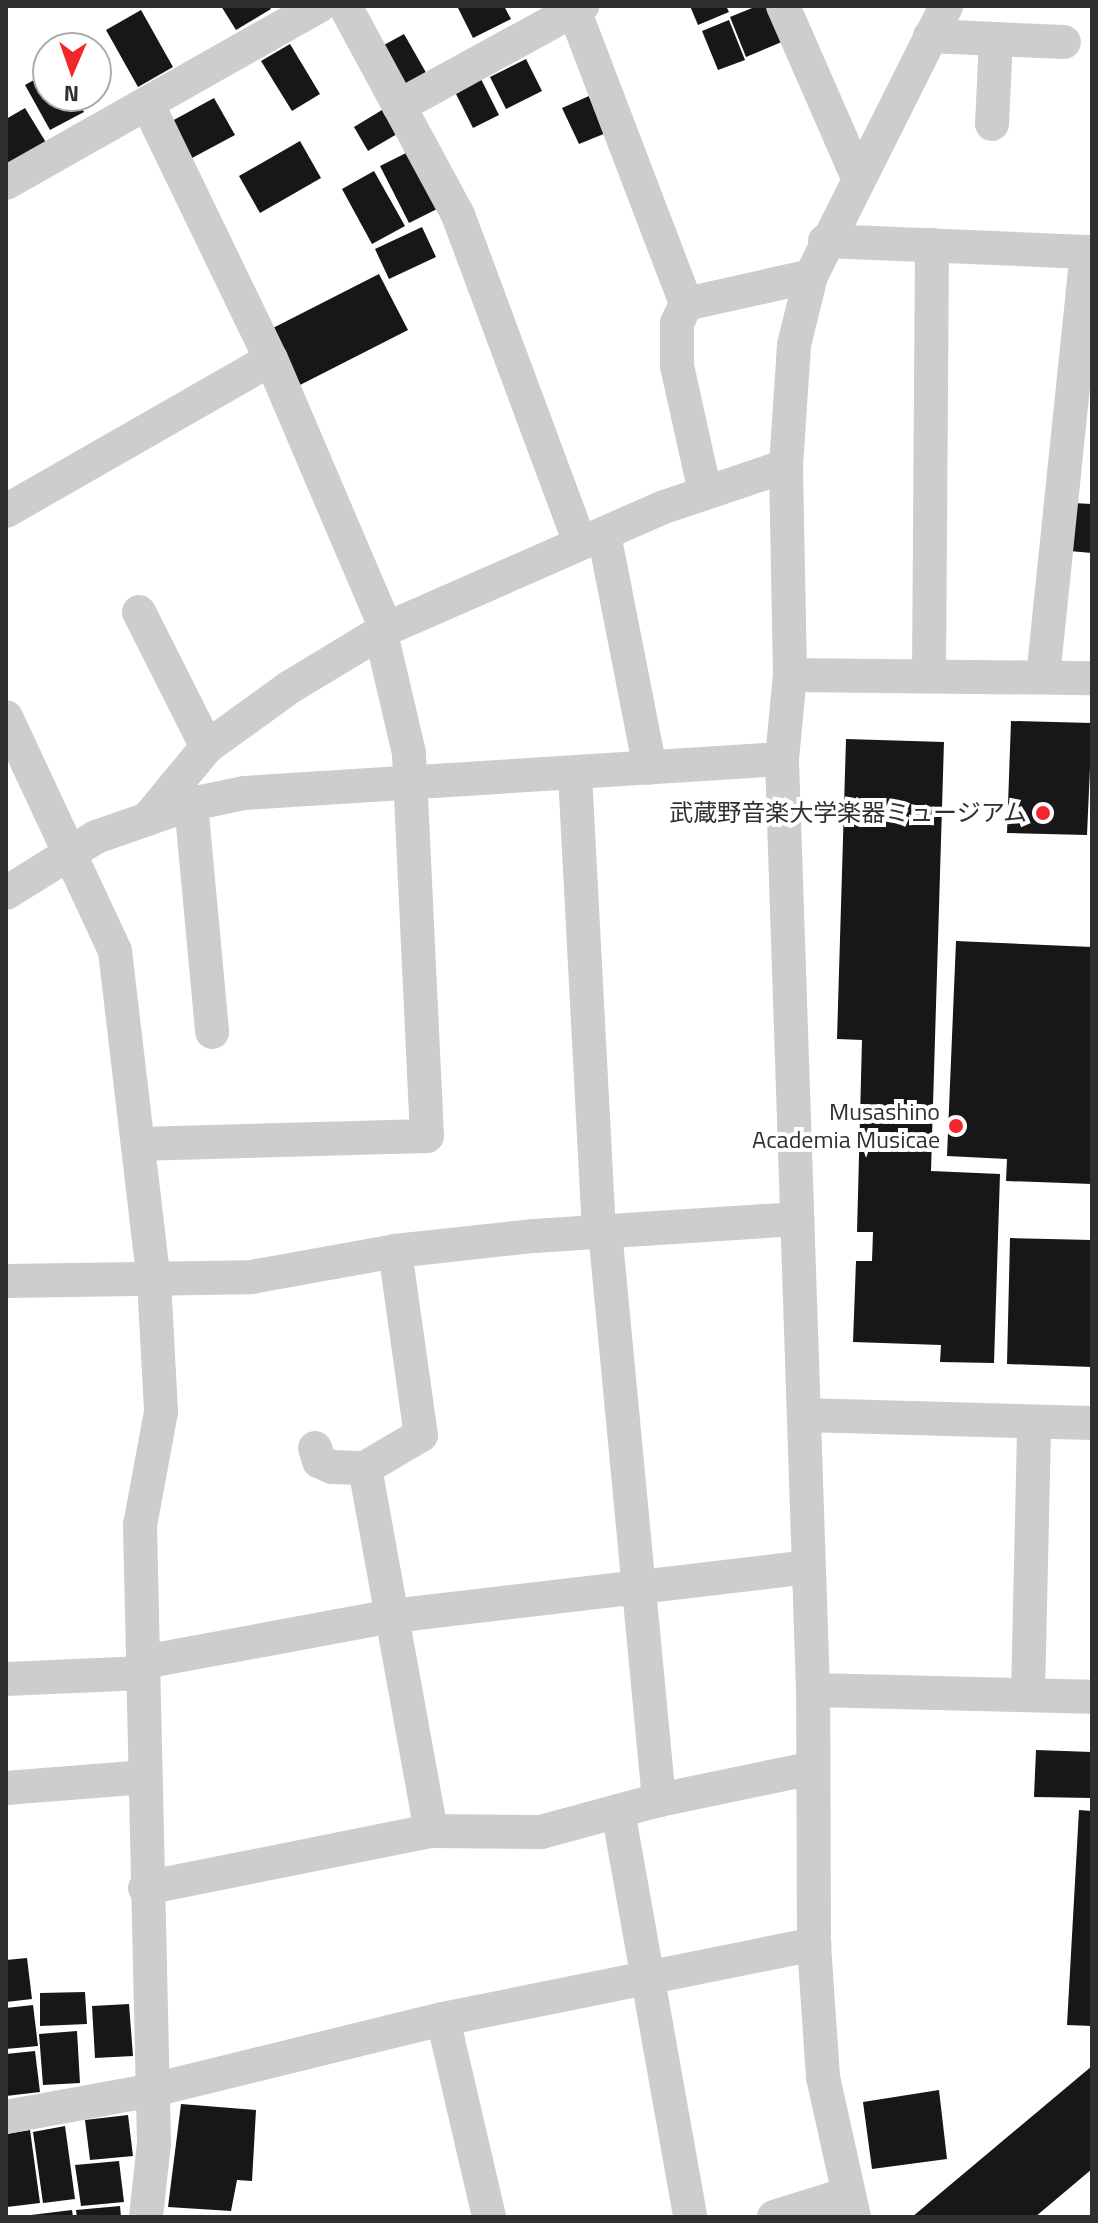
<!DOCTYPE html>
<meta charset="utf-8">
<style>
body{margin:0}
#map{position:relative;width:1098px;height:2223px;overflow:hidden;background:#fff;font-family:"Titillium Web","Noto Sans JP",sans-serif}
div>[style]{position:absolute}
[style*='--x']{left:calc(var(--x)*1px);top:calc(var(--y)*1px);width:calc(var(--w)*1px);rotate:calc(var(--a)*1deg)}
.building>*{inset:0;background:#171717}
.minor>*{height:34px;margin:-17px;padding:0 17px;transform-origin:17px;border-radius:17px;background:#cdcdcd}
.dots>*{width:22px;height:22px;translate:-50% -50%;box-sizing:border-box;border:4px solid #fff;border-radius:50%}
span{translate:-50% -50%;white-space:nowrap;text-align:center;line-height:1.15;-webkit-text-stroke:8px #fff;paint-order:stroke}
.poi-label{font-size:24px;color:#303030}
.right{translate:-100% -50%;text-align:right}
.frame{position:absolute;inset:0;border:8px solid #303030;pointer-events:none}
.north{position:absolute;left:32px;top:32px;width:80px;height:80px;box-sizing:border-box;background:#fff;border:2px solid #acacac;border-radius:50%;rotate:182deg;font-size:22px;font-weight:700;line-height:32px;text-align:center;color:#303030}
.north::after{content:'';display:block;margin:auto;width:28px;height:36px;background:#f2272b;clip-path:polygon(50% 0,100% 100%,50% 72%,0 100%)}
</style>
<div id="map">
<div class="building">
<div style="clip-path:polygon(221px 6px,269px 6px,271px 9px,236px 30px)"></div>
<div style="clip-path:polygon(457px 6px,504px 6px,511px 19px,473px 38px)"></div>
<div style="clip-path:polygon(690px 6px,726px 6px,729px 12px,698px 25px)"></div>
<div style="clip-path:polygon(757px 6px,770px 6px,784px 41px,746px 57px,730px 17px)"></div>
<div style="clip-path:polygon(141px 10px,173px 67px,138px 87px,106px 30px)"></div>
<div style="clip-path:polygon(729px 20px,745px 60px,718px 70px,702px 31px)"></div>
<div style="clip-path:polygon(404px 34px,428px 76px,399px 93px,375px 50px)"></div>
<div style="clip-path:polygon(290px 44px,320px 94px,292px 111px,261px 61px)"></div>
<div style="clip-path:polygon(526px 59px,542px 91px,506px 109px,490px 77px)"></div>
<div style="clip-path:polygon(48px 72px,48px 96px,75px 96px,84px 112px,50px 130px,25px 85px)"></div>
<div style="clip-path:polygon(478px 73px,499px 115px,473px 128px,452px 86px)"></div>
<div style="clip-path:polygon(589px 96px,606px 133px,579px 144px,562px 108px)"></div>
<div style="clip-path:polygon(214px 98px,235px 135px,192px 158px,172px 121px)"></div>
<div style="clip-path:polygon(25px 108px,50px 149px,6px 176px,6px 119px)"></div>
<div style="clip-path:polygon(382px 110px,397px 134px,368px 151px,354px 127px)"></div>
<div style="clip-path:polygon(300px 141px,321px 178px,260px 213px,239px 176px)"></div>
<div style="clip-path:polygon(408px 152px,437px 209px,409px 223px,380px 166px)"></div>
<div style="clip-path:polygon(374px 171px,405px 226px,372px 244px,342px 189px)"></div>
<div style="clip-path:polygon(422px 227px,436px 257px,389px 279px,375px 249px)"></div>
<div style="clip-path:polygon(379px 274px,408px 330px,298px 386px,269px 330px)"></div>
<div style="clip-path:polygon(1072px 503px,1092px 504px,1092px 553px,1069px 551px)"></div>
<div style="clip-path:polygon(1011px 721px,1092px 723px,1087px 835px,1007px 833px)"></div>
<div style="clip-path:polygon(846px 739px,944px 742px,931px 1171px,1000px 1174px,994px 1363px,940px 1362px,941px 1345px,853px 1342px,856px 1261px,872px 1261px,873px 1232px,857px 1232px,862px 1040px,837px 1039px)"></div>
<div style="clip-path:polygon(956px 941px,1092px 947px,1092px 1184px,1006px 1181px,1007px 1159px,947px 1156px)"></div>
<div style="clip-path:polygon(1010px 1238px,1092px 1240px,1092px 1367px,1007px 1364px)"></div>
<div style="clip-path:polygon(1036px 1750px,1092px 1752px,1092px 1798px,1034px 1797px)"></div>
<div style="clip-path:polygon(1079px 1810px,1092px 1811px,1092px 2026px,1067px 2025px)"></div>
<div style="clip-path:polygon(27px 1958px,32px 1999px,6px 2002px,6px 1960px)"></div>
<div style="clip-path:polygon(85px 1992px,87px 2024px,40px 2026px,40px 1993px)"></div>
<div style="clip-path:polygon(129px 2004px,133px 2056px,95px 2058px,92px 2006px)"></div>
<div style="clip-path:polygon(33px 2005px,38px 2046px,6px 2049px,6px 2008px)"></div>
<div style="clip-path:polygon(77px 2031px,80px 2083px,43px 2085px,39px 2034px)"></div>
<div style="clip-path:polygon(35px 2051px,40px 2092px,6px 2096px,6px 2054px)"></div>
<div style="clip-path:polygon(1092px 2066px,1092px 2169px,1035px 2217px,912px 2217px)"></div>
<div style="clip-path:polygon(939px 2090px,947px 2159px,872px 2169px,863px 2102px)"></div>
<div style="clip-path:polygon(181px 2104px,256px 2110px,252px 2181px,237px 2180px,231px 2211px,168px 2207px)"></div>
<div style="clip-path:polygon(128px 2115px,133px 2156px,90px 2160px,85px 2120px)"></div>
<div style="clip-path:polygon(65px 2126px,75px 2199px,43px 2203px,33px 2132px)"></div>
<div style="clip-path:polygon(30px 2130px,40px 2203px,7px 2207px,6px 2134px)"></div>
<div style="clip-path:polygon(119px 2161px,124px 2202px,81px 2206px,75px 2165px)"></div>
<div style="clip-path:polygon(120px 2206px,121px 2217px,77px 2217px,76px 2210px)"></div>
<div style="clip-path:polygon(72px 2210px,73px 2217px,31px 2217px,31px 2215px)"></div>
</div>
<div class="minor">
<div style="--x:345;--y:6;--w:114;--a:61.6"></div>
<div style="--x:783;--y:6;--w:184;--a:66.4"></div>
<div style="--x:574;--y:10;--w:315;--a:69.1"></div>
<div style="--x:686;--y:304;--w:128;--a:-12.6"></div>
<div style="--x:930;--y:36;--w:134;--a:2.6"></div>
<div style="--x:147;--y:103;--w:284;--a:64.2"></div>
<div style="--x:271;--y:359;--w:293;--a:66.9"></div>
<div style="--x:992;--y:124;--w:85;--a:-87.3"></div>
<div style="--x:6;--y:183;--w:360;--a:-29.5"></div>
<div style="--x:825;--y:241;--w:267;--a:2.4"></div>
<div style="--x:686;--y:304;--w:21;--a:115"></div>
<div style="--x:677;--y:323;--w:43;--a:90"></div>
<div style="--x:677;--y:366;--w:129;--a:77.5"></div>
<div style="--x:6;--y:511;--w:305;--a:-29.8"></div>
<div style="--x:604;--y:534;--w:238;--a:78.9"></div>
<div style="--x:580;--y:543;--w:350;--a:-110.4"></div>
<div style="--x:458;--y:215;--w:124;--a:-118.4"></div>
<div style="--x:399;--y:106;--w:209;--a:-28.7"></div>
<div style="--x:139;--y:612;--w:151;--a:63.3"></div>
<div style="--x:790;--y:675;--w:302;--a:0.6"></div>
<div style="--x:929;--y:676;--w:431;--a:-89.6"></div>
<div style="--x:1043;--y:677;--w:427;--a:-84.1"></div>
<div style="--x:6;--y:717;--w:258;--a:65"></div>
<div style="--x:115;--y:951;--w:332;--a:83.3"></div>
<div style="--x:154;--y:1281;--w:131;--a:86.9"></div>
<div style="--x:161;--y:1412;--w:115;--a:100.5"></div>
<div style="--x:140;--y:1525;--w:618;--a:88.7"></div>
<div style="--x:154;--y:2143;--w:74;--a:96.2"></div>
<div style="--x:575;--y:774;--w:458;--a:87"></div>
<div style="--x:191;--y:804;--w:229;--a:84.7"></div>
<div style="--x:149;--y:817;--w:91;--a:-50.4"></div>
<div style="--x:207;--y:747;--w:102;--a:-35.9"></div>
<div style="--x:290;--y:687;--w:112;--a:-31.1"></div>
<div style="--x:386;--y:629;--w:304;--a:-23.7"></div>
<div style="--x:664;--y:507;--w:129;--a:-18.6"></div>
<div style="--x:6;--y:893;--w:106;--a:-31.9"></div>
<div style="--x:96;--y:837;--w:101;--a:-19.2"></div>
<div style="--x:191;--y:804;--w:54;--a:-11.7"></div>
<div style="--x:244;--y:793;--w:539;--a:-3.62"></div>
<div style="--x:138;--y:1144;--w:289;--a:-1.6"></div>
<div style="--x:427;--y:1136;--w:383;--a:-92.7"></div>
<div style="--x:409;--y:753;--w:122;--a:-103.2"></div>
<div style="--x:605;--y:1231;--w:572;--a:84.58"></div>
<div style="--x:395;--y:1251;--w:186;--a:82"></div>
<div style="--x:421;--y:1435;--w:65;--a:149.5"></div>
<div style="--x:365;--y:1468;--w:369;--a:79.7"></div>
<div style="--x:6;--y:1281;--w:245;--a:-0.9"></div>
<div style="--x:251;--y:1277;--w:146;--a:-10.2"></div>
<div style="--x:395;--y:1251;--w:140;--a:-6.2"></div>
<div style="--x:534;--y:1236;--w:264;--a:-3.7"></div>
<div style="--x:804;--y:1415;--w:288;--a:1.6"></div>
<div style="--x:315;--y:1448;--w:14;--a:73"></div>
<div style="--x:319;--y:1461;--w:14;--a:25"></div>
<div style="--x:332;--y:1467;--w:33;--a:2"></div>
<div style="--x:144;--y:1662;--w:252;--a:-10.5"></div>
<div style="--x:392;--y:1616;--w:418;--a:-6.7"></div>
<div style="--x:6;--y:1679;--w:137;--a:-2.5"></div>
<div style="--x:813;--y:1690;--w:279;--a:1.4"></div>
<div style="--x:1028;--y:1694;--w:272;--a:-88.7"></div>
<div style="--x:6;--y:1788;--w:140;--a:-4.5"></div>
<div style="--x:618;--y:1811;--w:412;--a:79.9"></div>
<div style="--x:145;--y:1888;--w:292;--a:-11.3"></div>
<div style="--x:431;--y:1831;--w:110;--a:0.5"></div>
<div style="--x:541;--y:1832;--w:122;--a:-15.2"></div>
<div style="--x:659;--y:1800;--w:157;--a:-11.7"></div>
<div style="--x:443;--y:2019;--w:203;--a:76.9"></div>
<div style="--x:6;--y:2117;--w:149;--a:-10.4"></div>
<div style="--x:153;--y:2090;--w:299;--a:-13.8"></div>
<div style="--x:443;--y:2019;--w:379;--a:-11.4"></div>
<div style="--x:774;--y:2217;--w:77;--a:-17.3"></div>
<div style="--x:854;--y:2217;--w:143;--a:-102.5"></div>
<div style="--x:823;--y:2077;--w:133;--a:-93.9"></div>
<div style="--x:814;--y:1944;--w:254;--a:-90.2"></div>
<div style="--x:813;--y:1690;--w:932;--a:-91.91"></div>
<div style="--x:782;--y:759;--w:84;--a:-84.6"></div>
<div style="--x:790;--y:675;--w:209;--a:-91.1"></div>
<div style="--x:786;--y:466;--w:121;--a:-86.2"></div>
<div style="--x:794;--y:345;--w:71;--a:-76.2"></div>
<div style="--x:811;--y:276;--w:302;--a:-63.4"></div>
</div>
<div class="dots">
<div style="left:1043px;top:813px;background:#f2272b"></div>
<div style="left:956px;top:1126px;background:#f2272b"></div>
</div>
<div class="poi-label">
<span class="right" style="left:1027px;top:813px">武蔵野音楽大学楽器ミュージアム</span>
<span class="right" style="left:940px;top:1126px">Musashino<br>Academia Musicae</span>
</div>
<div class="frame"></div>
<div class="north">N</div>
</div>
